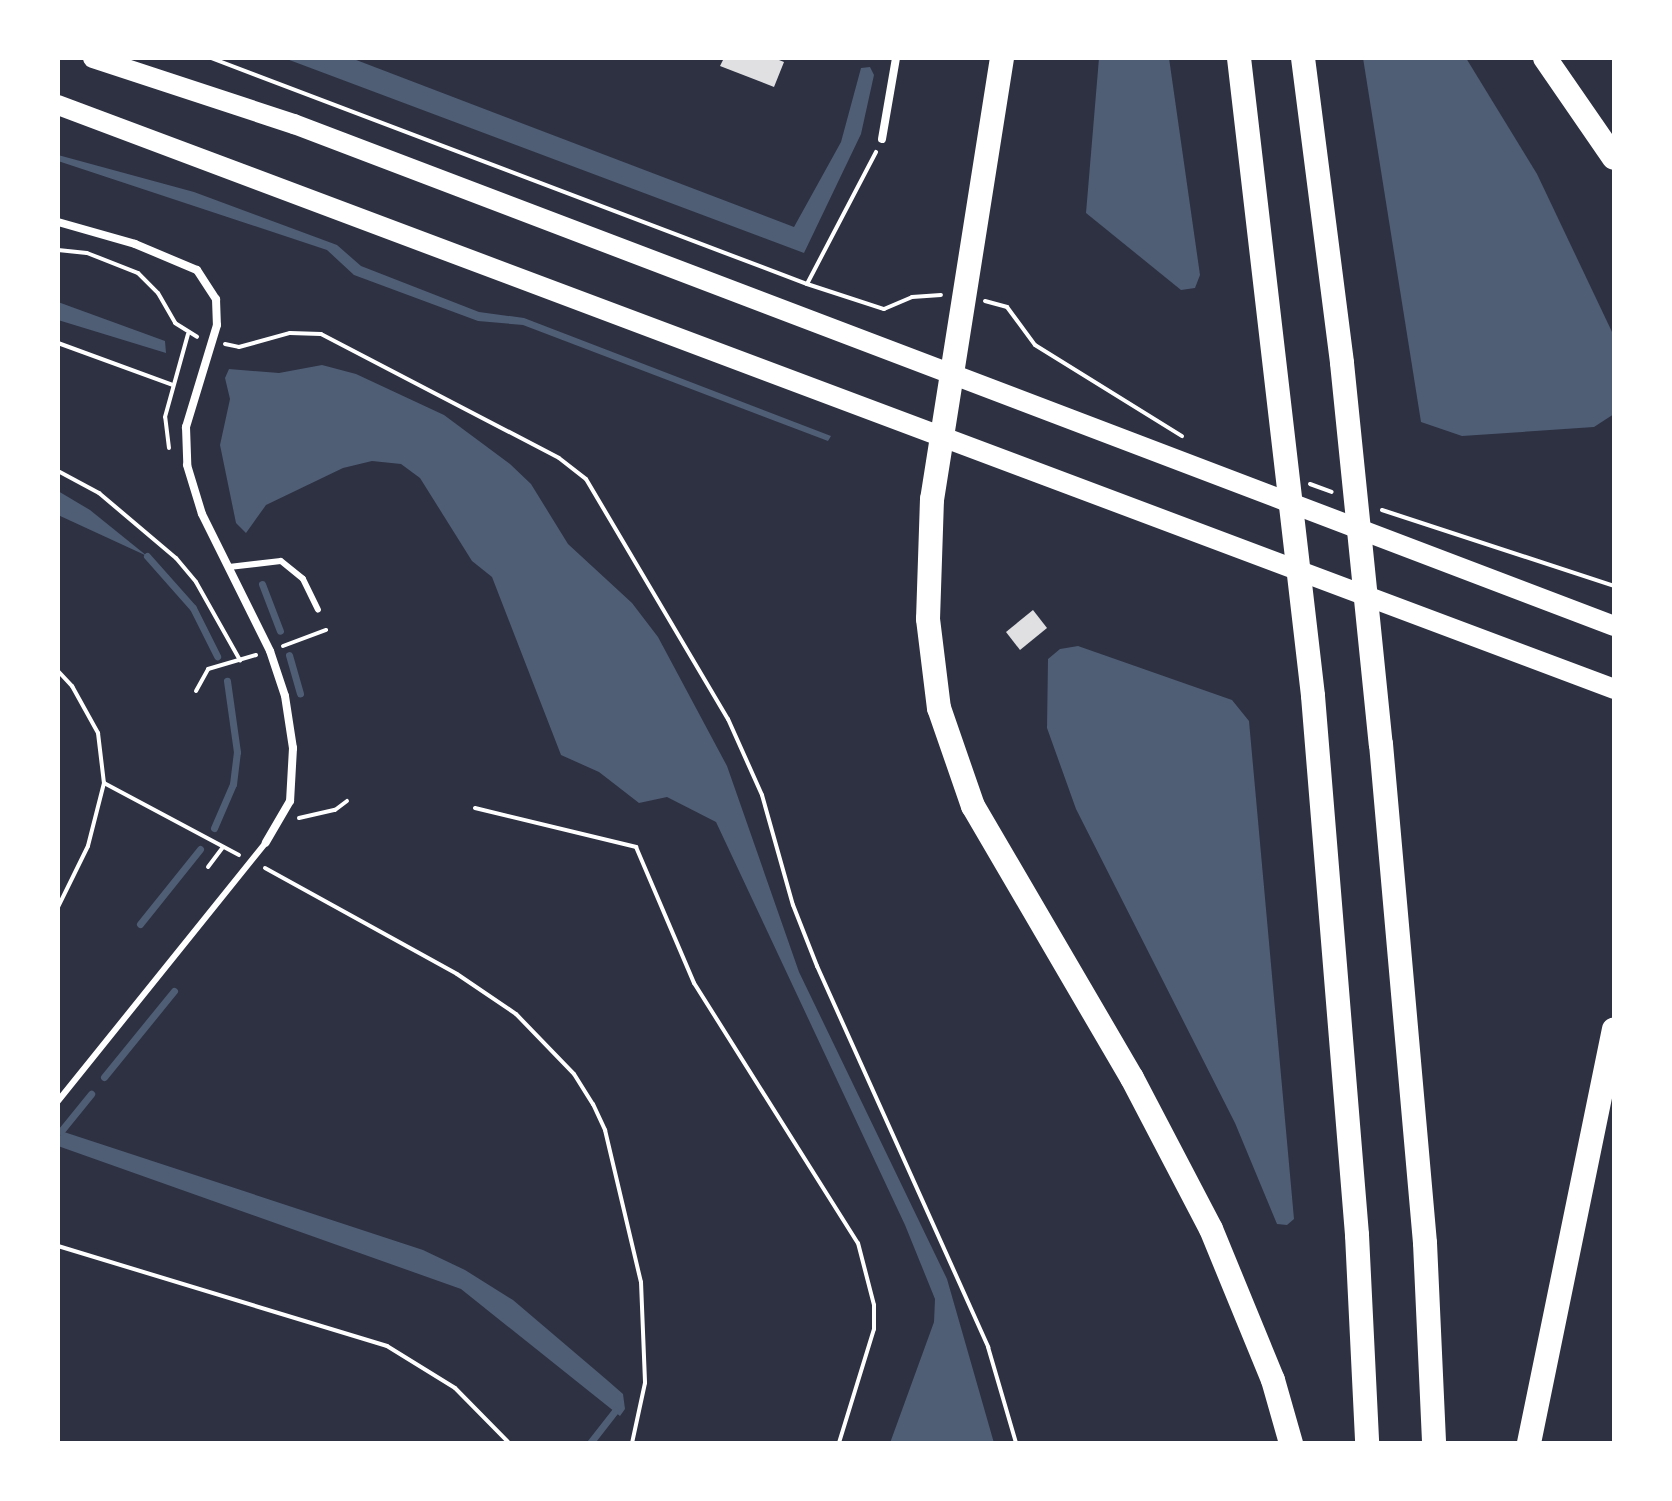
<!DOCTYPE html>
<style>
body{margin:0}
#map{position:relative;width:1672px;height:1501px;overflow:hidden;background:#2d3142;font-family:Ubuntu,sans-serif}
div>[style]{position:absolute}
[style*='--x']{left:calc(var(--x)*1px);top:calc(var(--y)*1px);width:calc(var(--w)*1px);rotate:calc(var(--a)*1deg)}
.water>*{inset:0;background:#4f5d75}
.stream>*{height:7px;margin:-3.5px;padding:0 3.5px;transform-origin:3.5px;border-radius:3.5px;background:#4f5d75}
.building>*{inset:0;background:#e0e0e3}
.path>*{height:4px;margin:-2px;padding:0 2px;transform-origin:2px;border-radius:2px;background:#fff}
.service>*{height:6px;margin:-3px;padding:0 3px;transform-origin:3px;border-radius:3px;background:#fff}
.minor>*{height:8px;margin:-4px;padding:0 4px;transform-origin:4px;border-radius:4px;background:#fff}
.primary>*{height:20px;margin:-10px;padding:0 10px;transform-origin:10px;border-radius:10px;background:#fff}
.motorway>*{height:24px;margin:-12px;padding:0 12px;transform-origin:12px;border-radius:12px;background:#fff}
span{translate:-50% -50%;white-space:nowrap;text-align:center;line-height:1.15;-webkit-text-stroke:6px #fff;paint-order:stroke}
.frame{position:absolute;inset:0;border:60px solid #fff;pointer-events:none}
</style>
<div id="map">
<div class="water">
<div style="clip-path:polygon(284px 58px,351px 58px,794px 227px,841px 142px,861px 68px,870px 67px,874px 75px,861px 134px,804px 253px)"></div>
<div style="clip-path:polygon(1099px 58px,1169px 58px,1200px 275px,1195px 288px,1181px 290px,1086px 213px)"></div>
<div style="clip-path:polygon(1363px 58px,1466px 58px,1537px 174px,1613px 334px,1614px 414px,1594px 427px,1462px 436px,1421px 422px)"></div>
<div style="clip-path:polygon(58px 155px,194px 192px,337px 245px,361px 266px,479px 312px,524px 318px,831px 436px,828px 441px,523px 325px,478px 321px,354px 275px,327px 250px,58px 161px)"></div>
<div style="clip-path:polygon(58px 302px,165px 341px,166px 353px,58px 320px)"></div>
<div style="clip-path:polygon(322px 365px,356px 374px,444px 415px,510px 464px,531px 484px,568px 544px,632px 603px,658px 637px,727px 766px,799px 972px,947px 1279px,994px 1443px,890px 1443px,934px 1322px,935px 1299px,905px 1225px,716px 822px,667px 797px,639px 803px,599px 772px,561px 755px,492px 577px,472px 561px,420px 478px,401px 464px,372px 461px,343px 468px,266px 505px,246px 533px,236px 523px,220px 445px,230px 399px,225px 378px,229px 369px,279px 373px)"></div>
<div style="clip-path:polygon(58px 491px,90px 510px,147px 556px,58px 515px)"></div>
<div style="clip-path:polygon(1078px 646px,1232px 700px,1249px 721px,1294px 1219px,1287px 1225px,1277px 1224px,1235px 1123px,1076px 809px,1047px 728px,1048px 659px,1060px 649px)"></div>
<div style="clip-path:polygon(61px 1131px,423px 1250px,465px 1270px,513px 1300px,607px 1380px,623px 1394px,625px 1409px,620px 1416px,461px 1289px,58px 1146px)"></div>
</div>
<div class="stream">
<div style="--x:147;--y:556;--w:69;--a:48.5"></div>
<div style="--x:193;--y:608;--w:54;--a:63.4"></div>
<div style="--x:262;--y:584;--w:50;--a:69"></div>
<div style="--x:289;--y:655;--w:40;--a:74"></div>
<div style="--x:214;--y:828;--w:48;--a:-66.6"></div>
<div style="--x:233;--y:784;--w:32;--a:-83"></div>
<div style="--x:237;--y:752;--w:72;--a:-98"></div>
<div style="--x:140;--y:924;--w:96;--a:-51.3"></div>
<div style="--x:104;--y:1077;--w:111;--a:-50.9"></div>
<div style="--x:61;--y:1131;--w:48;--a:-51"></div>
<div style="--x:590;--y:1443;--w:41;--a:-52"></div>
</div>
<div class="building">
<div style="clip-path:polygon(724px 58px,774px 58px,784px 62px,774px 87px,720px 66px)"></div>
<div style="clip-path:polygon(1033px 610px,1047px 628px,1020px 650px,1006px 632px)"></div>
</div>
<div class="path">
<div style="--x:211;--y:58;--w:637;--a:20.77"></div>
<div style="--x:807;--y:284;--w:81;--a:18"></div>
<div style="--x:884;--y:309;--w:30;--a:-23"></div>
<div style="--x:912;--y:297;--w:29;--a:-4"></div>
<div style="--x:58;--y:250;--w:29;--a:6"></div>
<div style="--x:87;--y:253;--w:55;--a:21.4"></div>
<div style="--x:138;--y:273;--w:28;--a:45"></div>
<div style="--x:158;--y:293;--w:34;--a:60"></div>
<div style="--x:175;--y:323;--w:26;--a:32"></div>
<div style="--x:807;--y:284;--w:149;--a:-62.4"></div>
<div style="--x:985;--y:301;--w:23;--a:15"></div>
<div style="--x:1007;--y:307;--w:47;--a:53.6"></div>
<div style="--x:1035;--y:345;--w:173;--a:31.8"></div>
<div style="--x:58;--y:343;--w:122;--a:20.1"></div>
<div style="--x:225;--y:344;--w:14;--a:12"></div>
<div style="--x:239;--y:347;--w:53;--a:-15.4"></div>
<div style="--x:290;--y:333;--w:31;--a:2"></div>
<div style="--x:321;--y:334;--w:268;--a:27.5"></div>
<div style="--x:559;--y:458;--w:34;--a:38"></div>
<div style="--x:586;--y:479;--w:279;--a:59.4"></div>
<div style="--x:728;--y:719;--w:83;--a:65.9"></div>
<div style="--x:762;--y:795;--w:114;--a:74.3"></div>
<div style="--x:793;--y:905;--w:66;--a:68.5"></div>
<div style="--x:817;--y:966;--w:418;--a:65.8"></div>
<div style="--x:988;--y:1347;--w:100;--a:73.7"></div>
<div style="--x:169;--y:448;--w:31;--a:-97"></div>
<div style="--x:165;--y:417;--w:86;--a:-74.5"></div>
<div style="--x:58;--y:471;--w:47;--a:28.2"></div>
<div style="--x:99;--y:493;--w:101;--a:40.2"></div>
<div style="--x:176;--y:558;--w:31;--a:50"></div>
<div style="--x:196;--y:582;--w:90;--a:60.6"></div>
<div style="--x:1310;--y:484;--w:23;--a:20"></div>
<div style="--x:1382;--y:510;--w:244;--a:18.1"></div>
<div style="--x:283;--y:646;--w:46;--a:-20.4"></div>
<div style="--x:58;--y:671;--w:21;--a:47"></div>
<div style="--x:72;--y:686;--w:54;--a:61"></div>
<div style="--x:98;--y:733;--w:50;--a:83.2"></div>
<div style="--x:104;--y:783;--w:65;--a:104.3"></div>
<div style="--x:88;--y:846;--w:68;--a:116.2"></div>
<div style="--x:196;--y:691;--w:25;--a:-61"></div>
<div style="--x:208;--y:669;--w:50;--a:-16.3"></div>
<div style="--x:104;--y:783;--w:153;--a:28.1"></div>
<div style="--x:475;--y:808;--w:166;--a:13.6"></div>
<div style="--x:636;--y:847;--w:148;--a:66.9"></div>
<div style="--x:694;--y:983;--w:307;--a:57.8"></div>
<div style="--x:858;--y:1243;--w:64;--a:75.5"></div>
<div style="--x:874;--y:1305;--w:24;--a:90"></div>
<div style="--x:874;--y:1329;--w:119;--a:107.1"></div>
<div style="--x:299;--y:818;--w:37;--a:-13"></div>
<div style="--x:335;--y:810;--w:15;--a:-37"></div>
<div style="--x:208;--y:867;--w:25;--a:-53"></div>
<div style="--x:265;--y:868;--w:219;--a:28.9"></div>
<div style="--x:457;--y:974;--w:71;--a:34.1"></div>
<div style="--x:516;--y:1014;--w:83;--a:46"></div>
<div style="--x:574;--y:1074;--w:36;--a:58"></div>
<div style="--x:593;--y:1104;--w:29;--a:65"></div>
<div style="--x:605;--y:1130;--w:156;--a:76.7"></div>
<div style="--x:641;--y:1282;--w:101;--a:87.7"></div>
<div style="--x:645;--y:1383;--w:61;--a:102.2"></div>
<div style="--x:58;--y:1246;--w:344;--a:16.9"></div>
<div style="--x:387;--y:1346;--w:80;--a:31.7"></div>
<div style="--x:455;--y:1388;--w:77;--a:45.5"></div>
</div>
<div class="service">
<div style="--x:229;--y:567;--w:52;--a:-6.6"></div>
<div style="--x:281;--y:561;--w:28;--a:39"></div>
<div style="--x:303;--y:579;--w:34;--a:64"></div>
<div style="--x:58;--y:1101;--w:332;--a:-51.2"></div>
</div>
<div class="minor">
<div style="--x:882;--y:139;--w:82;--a:-80.2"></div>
<div style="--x:58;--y:222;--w:80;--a:15.9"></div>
<div style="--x:135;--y:244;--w:67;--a:22.8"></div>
<div style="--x:197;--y:270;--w:35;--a:57"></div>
<div style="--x:216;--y:299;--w:26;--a:88"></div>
<div style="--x:217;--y:325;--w:107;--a:106.9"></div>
<div style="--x:186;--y:427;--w:38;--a:88"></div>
<div style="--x:187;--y:465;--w:51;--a:73"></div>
<div style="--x:202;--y:514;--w:153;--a:63.6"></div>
<div style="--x:270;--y:651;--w:47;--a:71.6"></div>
<div style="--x:285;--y:696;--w:53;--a:81.3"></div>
<div style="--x:293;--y:748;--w:53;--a:93.2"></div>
<div style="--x:290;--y:801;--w:48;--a:120.3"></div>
</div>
<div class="primary">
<div style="--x:93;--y:58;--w:212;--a:18.2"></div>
<div style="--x:294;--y:124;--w:1412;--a:20.82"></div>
<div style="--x:58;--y:105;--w:1662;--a:20.57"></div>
</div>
<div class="motorway">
<div style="--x:1002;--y:58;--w:447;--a:99"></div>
<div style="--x:932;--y:499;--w:120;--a:91.9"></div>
<div style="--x:928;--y:619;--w:90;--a:83"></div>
<div style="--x:939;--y:708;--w:104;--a:70.9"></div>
<div style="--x:973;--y:806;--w:315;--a:59.7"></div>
<div style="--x:1132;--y:1078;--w:170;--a:62.4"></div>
<div style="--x:1211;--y:1229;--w:163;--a:67.7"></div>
<div style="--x:1273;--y:1380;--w:66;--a:74.1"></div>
<div style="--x:1239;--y:58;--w:642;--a:83.38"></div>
<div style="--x:1313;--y:696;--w:541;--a:85.33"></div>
<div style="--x:1357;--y:1235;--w:208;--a:87.2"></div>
<div style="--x:1303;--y:58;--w:307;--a:82.7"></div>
<div style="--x:1342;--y:363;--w:383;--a:84.2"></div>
<div style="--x:1381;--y:744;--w:501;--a:84.96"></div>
<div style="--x:1425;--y:1243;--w:200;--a:87.4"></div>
<div style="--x:1545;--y:58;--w:121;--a:55.4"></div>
<div style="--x:1529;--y:1443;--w:422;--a:-78.4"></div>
</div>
<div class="frame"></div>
</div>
